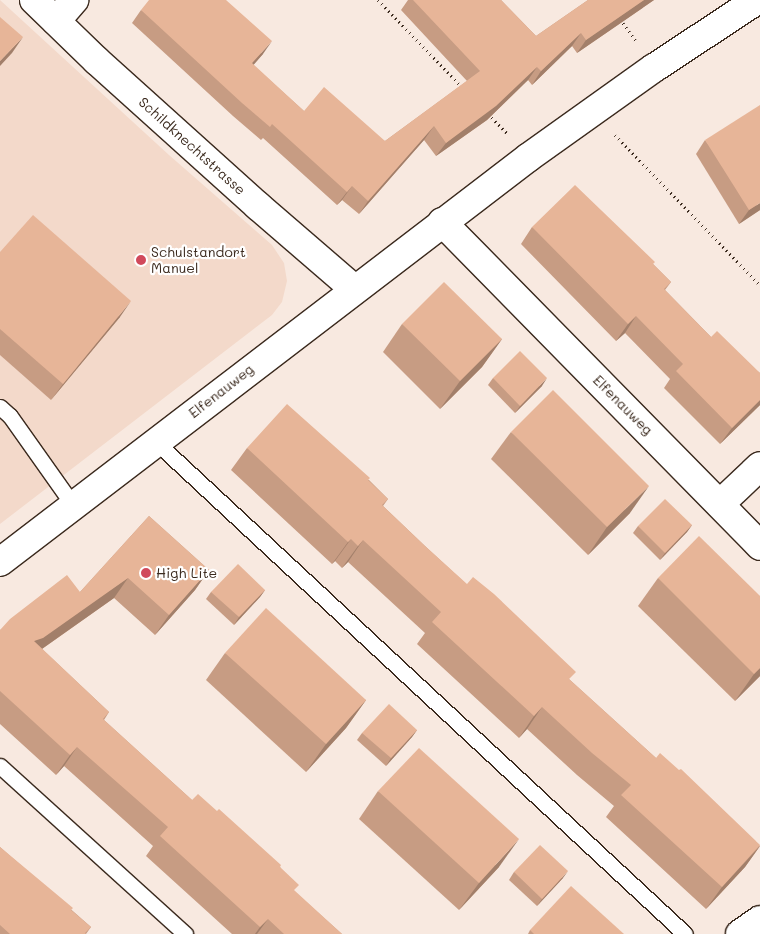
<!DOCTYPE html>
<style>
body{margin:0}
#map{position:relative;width:760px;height:934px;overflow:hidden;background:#f8e9e0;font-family:Mali,sans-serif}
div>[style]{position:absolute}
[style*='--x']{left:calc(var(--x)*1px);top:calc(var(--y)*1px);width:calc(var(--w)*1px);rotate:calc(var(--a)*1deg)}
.built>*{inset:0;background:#f3d9ca}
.path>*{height:3px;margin-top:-1.5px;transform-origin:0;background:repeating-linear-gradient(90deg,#3b2a1e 0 1px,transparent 0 5px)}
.roads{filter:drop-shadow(1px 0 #3b2a1e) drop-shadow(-1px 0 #3b2a1e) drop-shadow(0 1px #3b2a1e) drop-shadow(0 -1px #3b2a1e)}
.lane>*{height:15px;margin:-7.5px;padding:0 7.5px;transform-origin:7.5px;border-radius:7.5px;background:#fff}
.street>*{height:28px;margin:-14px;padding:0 14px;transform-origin:14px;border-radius:14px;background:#fff}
.wall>*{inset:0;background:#c79c83}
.shaded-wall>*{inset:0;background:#a27f6a}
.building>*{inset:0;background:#e7b598}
.dots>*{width:14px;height:14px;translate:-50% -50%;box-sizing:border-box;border:2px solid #fff;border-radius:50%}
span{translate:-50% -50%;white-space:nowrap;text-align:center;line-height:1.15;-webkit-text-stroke:4.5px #fff;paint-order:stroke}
.street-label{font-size:14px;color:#3b2a1e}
.poi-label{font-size:14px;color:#3b2a1e}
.left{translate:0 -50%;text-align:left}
</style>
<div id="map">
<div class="built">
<div style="clip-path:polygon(0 0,169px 155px,272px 245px,284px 263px,287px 281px,282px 302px,272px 315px,0 524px)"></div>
</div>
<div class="path">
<div style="--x:378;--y:0;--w:122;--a:46"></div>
<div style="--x:620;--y:19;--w:26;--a:54"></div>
<div style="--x:488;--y:114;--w:27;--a:45"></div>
<div style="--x:615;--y:135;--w:209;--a:46"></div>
</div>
<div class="roads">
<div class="lane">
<div style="--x:0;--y:407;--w:13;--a:42"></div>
<div style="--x:10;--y:416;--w:109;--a:54.7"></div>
<div style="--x:156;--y:442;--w:722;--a:42.92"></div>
<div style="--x:0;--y:766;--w:250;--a:42.2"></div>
</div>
<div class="street">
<div style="--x:34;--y:0;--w:88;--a:44.1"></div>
<div style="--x:97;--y:61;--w:217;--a:42"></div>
<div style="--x:258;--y:206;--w:127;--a:40.8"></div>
<div style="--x:56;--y:21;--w:28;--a:-49"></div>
<div style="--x:442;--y:222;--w:454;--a:45.5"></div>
<div style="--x:720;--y:504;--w:55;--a:-43.5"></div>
<div style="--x:0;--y:562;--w:666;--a:-37.44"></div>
<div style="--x:529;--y:157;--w:153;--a:-35.5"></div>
<div style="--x:654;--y:68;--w:123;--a:-33.4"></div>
<div style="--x:740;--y:934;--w:24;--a:-35"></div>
</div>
</div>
<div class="wall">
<div style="clip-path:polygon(408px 0,501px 0,536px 36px,588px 0,654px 0,577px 53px,572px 46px,532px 85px,528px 80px,487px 120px,436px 156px,424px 140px,359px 214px,342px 200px,337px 205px,263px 138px,261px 140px,233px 116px,132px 23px,141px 10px,263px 54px,253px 65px,304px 111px,385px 141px,467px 81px,401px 10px)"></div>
<div style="clip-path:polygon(705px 140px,760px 210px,739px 224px,696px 154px)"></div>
<div style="clip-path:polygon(532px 227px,653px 264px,671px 282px,665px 290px,711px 337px,760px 373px,760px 405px,720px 444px,664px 388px,670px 379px,625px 333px,616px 341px,521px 244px)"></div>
<div style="clip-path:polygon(0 252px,120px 317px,51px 400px,0 355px)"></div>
<div style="clip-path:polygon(402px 324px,502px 339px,482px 367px,440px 409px,383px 352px)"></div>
<div style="clip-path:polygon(493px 378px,542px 386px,515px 413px,488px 385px)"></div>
<div style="clip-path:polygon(511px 432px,630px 513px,588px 555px,491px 459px)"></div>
<div style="clip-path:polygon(247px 448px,369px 480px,388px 499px,383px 506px,425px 546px,570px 680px,656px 758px,760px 846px,745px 867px,706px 909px,606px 817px,614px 806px,577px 775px,527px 729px,519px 738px,417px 644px,425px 633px,348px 562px,342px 568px,335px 561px,332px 564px,231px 470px)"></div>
<div style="clip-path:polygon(149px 516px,209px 570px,195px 590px,155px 635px,114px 598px,42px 649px,109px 712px,104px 720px,192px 800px,280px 867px,294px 891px,342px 934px,232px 934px,146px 856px,153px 846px,64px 766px,56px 775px,0 724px,0 630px,80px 592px)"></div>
<div style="clip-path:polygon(692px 525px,687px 532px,660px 560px,633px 533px,638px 526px)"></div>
<div style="clip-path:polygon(658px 578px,760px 596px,760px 676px,735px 701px,638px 606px)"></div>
<div style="clip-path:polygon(265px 590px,260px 597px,234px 625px,206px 599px,211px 592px)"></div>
<div style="clip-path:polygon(225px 653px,366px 700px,346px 728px,306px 772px,206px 680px)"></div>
<div style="clip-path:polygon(417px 730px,412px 737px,386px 766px,357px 740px,362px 733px)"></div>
<div style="clip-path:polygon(378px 791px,499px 867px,459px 910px,359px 819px)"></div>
<div style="clip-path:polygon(0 847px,91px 927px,86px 934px,0 934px)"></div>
<div style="clip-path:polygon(514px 872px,563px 878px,537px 906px,509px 880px)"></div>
<div style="clip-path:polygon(530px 930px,624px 934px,528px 934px)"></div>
</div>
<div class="shaded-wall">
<div style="clip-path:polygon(644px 0,654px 0,577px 53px,586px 40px)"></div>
<div style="clip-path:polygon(581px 33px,572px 46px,532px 85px,541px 71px)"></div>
<div style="clip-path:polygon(23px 37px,12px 53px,0 66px,0 61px)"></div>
<div style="clip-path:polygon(272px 41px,263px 54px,243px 77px,252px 63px)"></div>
<div style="clip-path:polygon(537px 67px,528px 80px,487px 120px,436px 156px,446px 143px)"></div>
<div style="clip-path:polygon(434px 126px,424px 140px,359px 214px,368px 201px)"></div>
<div style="clip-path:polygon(352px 186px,342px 200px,337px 205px,347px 192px)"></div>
<div style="clip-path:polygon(760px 203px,760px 210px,739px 224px,749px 210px)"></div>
<div style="clip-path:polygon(131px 301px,120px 317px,51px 400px,63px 384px)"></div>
<div style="clip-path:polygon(636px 316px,625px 333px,616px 341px,628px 324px)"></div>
<div style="clip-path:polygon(502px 339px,482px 367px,440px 409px,460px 381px)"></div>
<div style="clip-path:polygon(547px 378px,542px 386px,515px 413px,520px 406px)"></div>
<div style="clip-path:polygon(760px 400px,760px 405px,720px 444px,732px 428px)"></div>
<div style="clip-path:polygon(649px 486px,630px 513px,588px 555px,607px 527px)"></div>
<div style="clip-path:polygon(692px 525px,687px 532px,660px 560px,665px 553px)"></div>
<div style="clip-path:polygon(351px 539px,335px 561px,332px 564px,348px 542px)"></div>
<div style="clip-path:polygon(363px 540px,348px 562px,342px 568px,358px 546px)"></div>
<div style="clip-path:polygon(209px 570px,195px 590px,155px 635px,169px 615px)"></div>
<div style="clip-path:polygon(128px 578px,114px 598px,29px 658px,34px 641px)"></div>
<div style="clip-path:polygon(265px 590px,260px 597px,234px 625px,239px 617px)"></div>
<div style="clip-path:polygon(760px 668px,760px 676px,735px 701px,754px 674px)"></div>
<div style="clip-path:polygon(366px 700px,346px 728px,306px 772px,326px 744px)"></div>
<div style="clip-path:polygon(542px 707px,527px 729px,519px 738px,534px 716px)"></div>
<div style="clip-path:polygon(417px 730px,412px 737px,386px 766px,391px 758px)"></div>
<div style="clip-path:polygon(77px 747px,64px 766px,56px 775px,70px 755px)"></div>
<div style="clip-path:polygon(519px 839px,499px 867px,459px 910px,479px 883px)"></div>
<div style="clip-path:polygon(760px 846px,745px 867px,706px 909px,722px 887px)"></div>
<div style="clip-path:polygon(568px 871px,563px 878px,537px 906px,542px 899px)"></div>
<div style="clip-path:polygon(268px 919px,257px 934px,255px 934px,260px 927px)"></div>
</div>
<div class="building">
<div style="clip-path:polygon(149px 0,226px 0,272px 41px,252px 63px,304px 111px,324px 87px,385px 141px,480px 71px,413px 0,501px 0,536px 36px,588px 0,644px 0,586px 40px,581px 33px,541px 71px,537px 67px,496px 106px,446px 143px,434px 126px,368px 201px,352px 186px,347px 192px,272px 124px,270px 127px,242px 103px,141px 10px)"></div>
<div style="clip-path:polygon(0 17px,23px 37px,0 61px)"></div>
<div style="clip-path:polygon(760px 105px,760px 203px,749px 210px,705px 140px)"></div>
<div style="clip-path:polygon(575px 185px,655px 262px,653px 264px,671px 282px,664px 289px,711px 337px,717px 331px,760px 373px,760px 400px,732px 428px,676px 371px,683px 364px,636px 316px,628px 324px,532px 227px)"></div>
<div style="clip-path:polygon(33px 215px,131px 301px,63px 384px,0 329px,0 252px)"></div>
<div style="clip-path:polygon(444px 282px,502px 339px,460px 381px,402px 324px)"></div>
<div style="clip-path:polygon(520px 351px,547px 378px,520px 406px,493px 378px)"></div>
<div style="clip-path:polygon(553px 390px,649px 486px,607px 527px,511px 432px)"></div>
<div style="clip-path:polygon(287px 404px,370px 478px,368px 480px,388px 499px,382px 505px,425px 546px,467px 584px,473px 577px,494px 594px,576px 672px,569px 679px,656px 758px,660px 753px,679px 770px,681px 769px,760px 845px,722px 887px,621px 795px,631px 785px,592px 753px,542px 707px,534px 716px,432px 622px,441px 612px,363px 540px,358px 546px,351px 539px,348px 542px,247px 448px)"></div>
<div style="clip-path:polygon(665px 499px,692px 525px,665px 553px,638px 526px)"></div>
<div style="clip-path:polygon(149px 516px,209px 570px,169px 615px,128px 578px,43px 638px,34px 641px,109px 712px,103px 719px,192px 800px,198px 794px,217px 811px,219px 809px,281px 865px,280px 867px,299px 885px,294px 890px,342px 934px,284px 934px,268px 919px,260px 927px,160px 836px,168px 827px,77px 747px,70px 755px,0 691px,0 630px,10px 619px,67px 575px,80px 592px)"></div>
<div style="clip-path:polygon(699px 536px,760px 596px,760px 668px,754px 674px,658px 578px)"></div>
<div style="clip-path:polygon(238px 564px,265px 590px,239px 617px,211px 592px)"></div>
<div style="clip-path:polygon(266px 608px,366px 700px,326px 744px,225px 653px)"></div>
<div style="clip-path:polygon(389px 704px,417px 730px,391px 758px,362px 733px)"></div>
<div style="clip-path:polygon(419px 748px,519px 839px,479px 883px,378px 791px)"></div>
<div style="clip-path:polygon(540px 845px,568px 871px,542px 899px,514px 872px)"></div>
<div style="clip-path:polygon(0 847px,73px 908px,71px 910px,91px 927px,85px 933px,86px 934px,10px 934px,0 925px)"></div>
<div style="clip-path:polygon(571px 886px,624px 934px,534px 934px,530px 930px)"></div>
</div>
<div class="dots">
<div style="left:141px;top:260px;background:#d1495b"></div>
<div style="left:146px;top:573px;background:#d1495b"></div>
</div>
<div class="street-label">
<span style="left:192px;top:146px;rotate:42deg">Schildknechtstrasse</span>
<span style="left:221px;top:391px;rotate:-38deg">Elfenauweg</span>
<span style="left:623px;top:405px;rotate:45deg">Elfenauweg</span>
</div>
<div class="poi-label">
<span class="left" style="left:151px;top:260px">Schulstandort<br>Manuel</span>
<span class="left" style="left:156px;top:573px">High Lite</span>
</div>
</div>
